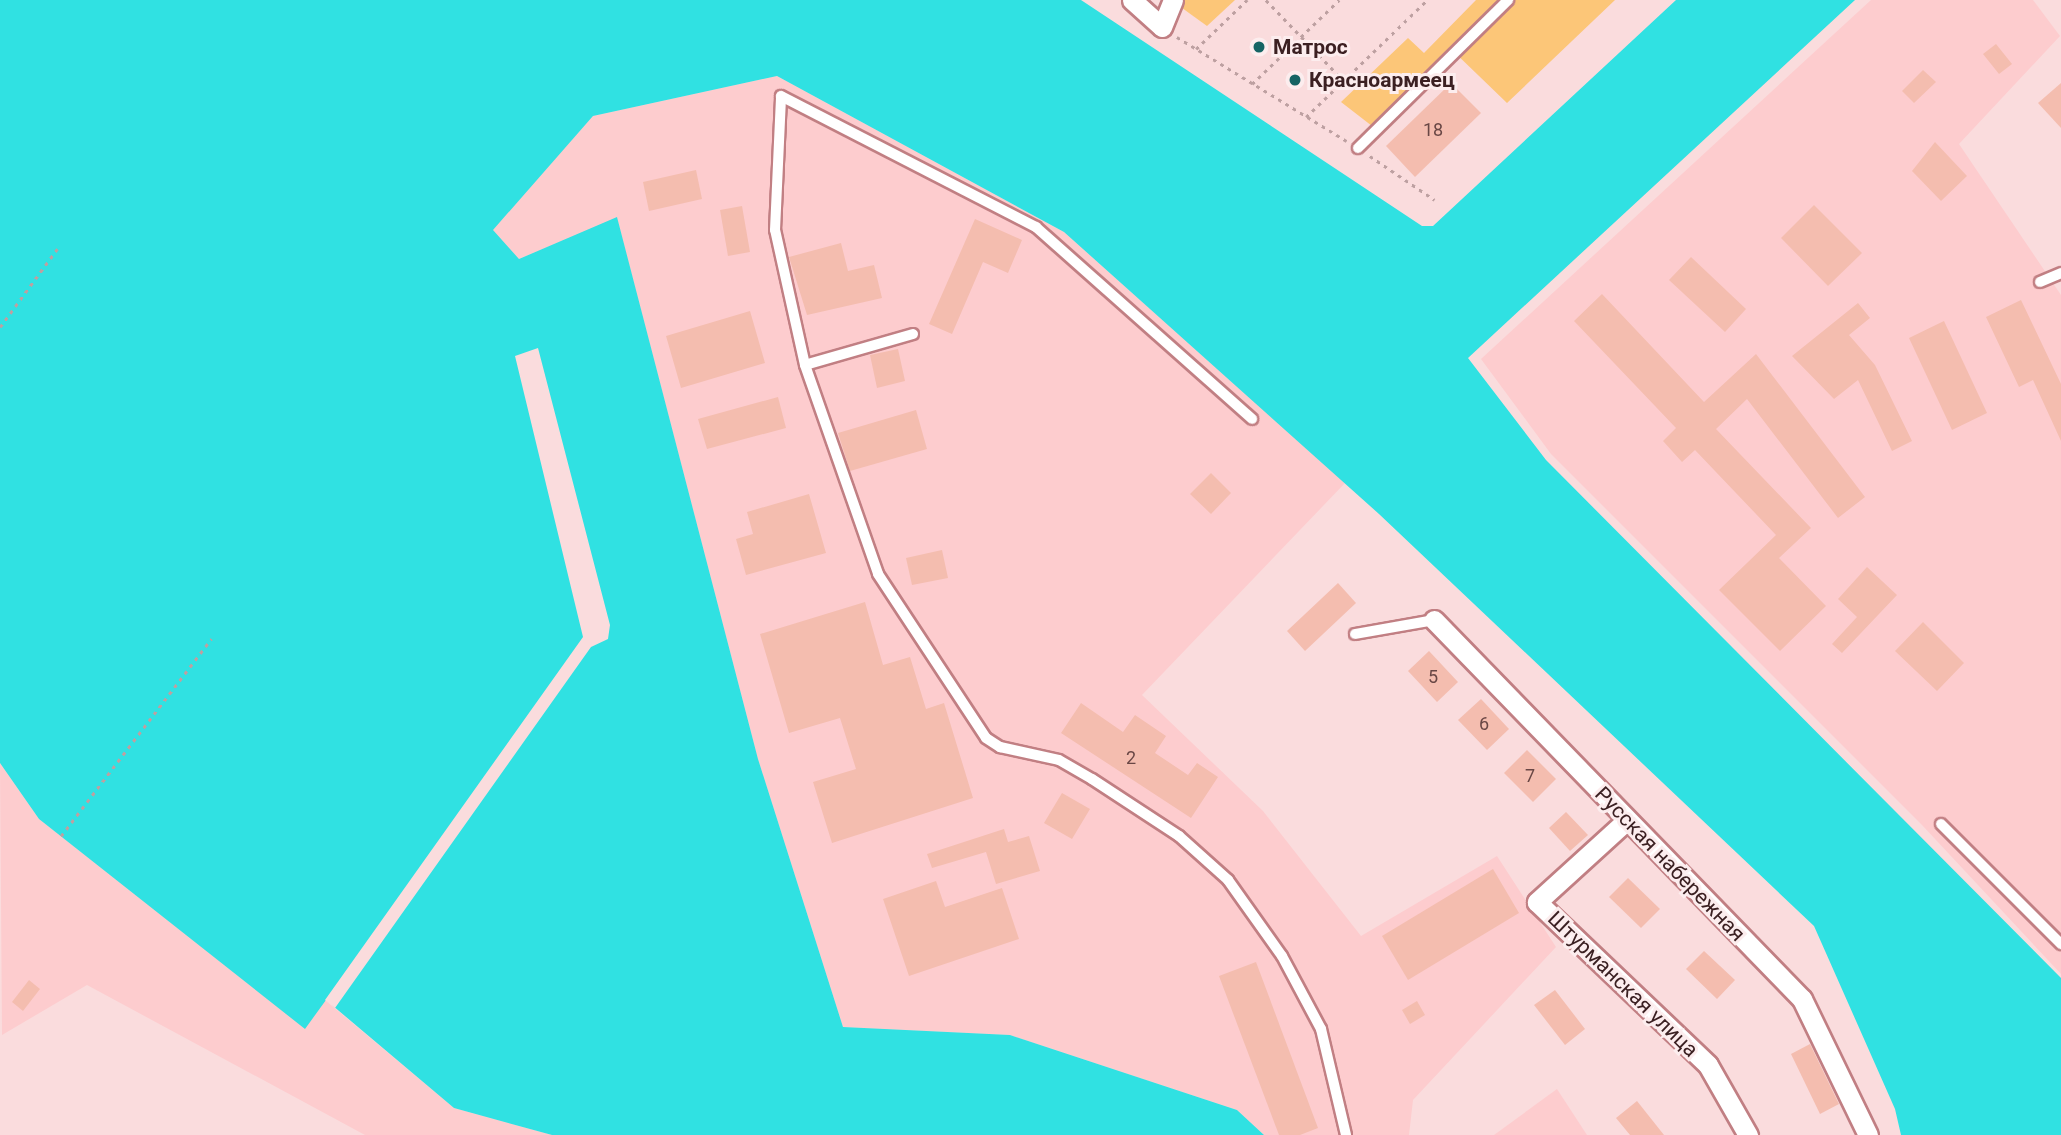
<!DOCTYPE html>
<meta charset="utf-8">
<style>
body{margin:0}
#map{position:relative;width:2061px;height:1135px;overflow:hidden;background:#fadcdd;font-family:Roboto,sans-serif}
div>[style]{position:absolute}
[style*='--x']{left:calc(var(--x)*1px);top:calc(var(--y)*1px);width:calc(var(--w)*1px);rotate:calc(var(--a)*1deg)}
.built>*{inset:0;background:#fdccce}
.green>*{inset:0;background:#fcc678}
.water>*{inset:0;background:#30e1e2}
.pier>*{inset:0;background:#fadcdd}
.building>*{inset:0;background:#f4bdaf}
.path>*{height:2.5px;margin-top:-1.25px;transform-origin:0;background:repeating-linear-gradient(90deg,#bda0a1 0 3.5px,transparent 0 8.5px)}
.roads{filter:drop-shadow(2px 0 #c17f83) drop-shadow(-2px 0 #c17f83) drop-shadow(0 2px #c17f83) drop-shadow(0 -2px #c17f83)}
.lane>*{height:10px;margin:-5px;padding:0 5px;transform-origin:5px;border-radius:5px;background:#fff}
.street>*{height:19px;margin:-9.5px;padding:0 9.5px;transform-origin:9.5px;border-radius:9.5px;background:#fff}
.dots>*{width:19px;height:19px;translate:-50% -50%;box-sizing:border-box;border:4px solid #fcedee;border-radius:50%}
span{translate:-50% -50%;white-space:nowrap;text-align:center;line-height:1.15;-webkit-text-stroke:6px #fcedee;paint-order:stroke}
.number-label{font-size:18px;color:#694745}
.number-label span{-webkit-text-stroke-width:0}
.poi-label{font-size:21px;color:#3b2022;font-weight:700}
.left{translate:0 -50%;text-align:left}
.street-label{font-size:21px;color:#3b2022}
</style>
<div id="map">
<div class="built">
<div style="clip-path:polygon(1871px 0,2033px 0,2060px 36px,1959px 144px,2061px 295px,2061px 974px,1922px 825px,1551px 454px,1481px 359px)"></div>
<div style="clip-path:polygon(777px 76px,1064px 232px,1345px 483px,1142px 695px,1263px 811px,1361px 936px,1497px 856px,1556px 947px,1413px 1100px,1409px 1135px,1264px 1135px,1237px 1110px,1010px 1035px,843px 1027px,758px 759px,617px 218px,519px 259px,492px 230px,593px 116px)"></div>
<div style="clip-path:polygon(0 763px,39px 819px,305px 1028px,325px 1000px,454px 1108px,552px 1135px,365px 1135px,87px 985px,2px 1035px)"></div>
<div style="clip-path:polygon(1557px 1089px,1587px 1135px,1494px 1135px)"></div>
</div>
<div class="green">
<div style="clip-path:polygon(1171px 0,1235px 0,1207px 26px)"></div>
<div style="clip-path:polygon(1476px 0,1615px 0,1507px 103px,1450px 48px,1372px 126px,1341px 102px,1408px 38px,1424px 53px)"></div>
</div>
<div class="water">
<div style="clip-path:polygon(0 0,1081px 0,1422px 226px,1433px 226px,1676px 0,1855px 0,1468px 358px,1546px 460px,2061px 978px,2061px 1135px,1901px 1135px,1895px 1109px,1814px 926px,1379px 514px,1064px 232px,777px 76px,593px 116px,493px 230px,519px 259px,617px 217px,758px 759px,843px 1027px,1010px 1035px,1237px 1110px,1264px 1135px,552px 1135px,454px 1108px,326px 1000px,305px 1029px,39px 819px,0 763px)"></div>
</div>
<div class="pier">
<div style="clip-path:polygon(538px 348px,610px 625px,608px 639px,591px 647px,335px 1008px,325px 1000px,583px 637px,515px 356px)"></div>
</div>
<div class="building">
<div style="clip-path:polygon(1996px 44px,2012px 64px,1999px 74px,1983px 54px)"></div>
<div style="clip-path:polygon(1923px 70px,1936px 82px,1914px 103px,1902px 91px)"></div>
<div style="clip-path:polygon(1451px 83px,1481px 113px,1415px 177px,1386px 146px)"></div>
<div style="clip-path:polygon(2061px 83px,2061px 128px,2038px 103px)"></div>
<div style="clip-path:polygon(1935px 142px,1967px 176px,1941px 201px,1912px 171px)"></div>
<div style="clip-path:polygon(696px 170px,702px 199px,649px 211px,643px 182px)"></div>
<div style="clip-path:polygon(1814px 205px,1862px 253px,1828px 286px,1781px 238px)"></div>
<div style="clip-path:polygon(742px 206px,750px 252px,728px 256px,720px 210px)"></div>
<div style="clip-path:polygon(975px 219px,1022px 240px,1008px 273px,983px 262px,952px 334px,929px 324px)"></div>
<div style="clip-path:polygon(841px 243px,848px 271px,874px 265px,882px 298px,807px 315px,789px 257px)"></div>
<div style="clip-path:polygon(1691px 257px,1746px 309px,1725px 332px,1669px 280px)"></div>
<div style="clip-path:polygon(1602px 294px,1704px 402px,1756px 354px,1865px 497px,1838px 518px,1747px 399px,1716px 429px,1811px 528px,1779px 558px,1826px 606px,1780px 651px,1719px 590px,1776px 535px,1695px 450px,1682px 462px,1663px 441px,1676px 428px,1574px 321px)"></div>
<div style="clip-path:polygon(2021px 300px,2061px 384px,2061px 441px,2033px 380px,2019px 387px,1986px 317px)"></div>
<div style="clip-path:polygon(1858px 303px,1870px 318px,1849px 335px,1875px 365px,1912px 441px,1892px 451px,1858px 380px,1834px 399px,1792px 356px)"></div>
<div style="clip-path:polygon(750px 311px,765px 363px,681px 388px,666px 336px)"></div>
<div style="clip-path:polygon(1944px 321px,1987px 413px,1952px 430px,1909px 338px)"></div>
<div style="clip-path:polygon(898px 349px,905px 381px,877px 388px,870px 355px)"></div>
<div style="clip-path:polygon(778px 397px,786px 428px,707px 449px,698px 419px)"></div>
<div style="clip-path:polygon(916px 410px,927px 449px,850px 471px,838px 433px)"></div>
<div style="clip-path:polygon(1211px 473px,1231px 493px,1211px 514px,1190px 494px)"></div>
<div style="clip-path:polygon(809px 494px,826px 553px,746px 575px,736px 539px,753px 534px,747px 512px)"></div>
<div style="clip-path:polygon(942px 550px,948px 578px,912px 585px,906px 558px)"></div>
<div style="clip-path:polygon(1867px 567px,1897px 595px,1842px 653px,1832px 644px,1857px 617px,1838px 599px)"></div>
<div style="clip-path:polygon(1338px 583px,1356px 603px,1305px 651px,1287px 631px)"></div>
<div style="clip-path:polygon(865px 602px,883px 665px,910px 657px,926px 709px,944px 703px,973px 798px,832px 843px,813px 782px,856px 769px,840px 718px,789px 733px,760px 634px)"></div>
<div style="clip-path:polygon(1923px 622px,1964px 663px,1937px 691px,1895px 651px)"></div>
<div style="clip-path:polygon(1429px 651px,1458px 682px,1437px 702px,1408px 671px)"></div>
<div style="clip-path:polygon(1481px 699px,1509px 729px,1487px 750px,1458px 720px)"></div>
<div style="clip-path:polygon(1081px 703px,1123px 732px,1135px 715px,1166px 736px,1155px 753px,1188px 775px,1197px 763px,1218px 777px,1191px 818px,1061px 733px)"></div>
<div style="clip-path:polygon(1527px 750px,1556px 779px,1533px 802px,1504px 773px)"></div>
<div style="clip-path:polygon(1062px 793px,1090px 809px,1072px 839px,1044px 823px)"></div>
<div style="clip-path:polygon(1566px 812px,1588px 835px,1570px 851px,1549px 828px)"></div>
<div style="clip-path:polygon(1004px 829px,1008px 842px,1029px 836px,1040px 871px,996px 884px,986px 852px,932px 868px,927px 854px)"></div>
<div style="clip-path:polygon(1493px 869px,1519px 913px,1408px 980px,1382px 936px)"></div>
<div style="clip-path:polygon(1628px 878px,1660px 909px,1641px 928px,1609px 897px)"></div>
<div style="clip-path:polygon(936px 881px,945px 907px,1002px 888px,1019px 939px,909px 976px,883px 899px)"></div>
<div style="clip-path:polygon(1704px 951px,1735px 980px,1717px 999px,1686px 969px)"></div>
<div style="clip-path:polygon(1256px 962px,1318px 1128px,1300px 1135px,1279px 1135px,1219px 976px)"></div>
<div style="clip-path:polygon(29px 980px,40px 989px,23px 1011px,12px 1002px)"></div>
<div style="clip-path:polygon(1555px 990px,1585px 1029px,1565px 1045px,1534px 1005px)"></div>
<div style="clip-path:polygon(1417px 1001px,1425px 1015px,1410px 1024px,1402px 1010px)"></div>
<div style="clip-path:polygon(1810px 1044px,1839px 1104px,1820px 1114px,1791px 1054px)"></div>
<div style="clip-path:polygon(1637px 1101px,1664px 1135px,1630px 1135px,1616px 1118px)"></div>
</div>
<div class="path">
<div style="--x:1266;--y:0;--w:112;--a:46.1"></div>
<div style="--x:1177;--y:37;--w:199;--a:31.5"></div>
<div style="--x:1196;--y:49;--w:71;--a:-43.9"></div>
<div style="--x:1252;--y:84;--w:121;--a:-44"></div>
<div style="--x:1306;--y:117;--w:168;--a:-44"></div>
<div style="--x:1370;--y:156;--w:78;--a:34.1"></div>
<div style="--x:0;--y:327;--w:97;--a:-53.8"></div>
<div style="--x:61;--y:836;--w:248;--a:-52.7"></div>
</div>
<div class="roads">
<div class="lane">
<div style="--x:1358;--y:148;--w:211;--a:-44.6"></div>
<div style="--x:2040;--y:282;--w:23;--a:-23"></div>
<div style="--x:913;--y:334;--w:112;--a:164"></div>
<div style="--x:805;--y:365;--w:221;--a:70.7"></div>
<div style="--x:878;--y:574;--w:196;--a:56.6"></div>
<div style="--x:986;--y:738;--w:17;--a:33"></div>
<div style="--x:1000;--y:747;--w:60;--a:12.4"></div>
<div style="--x:1059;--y:760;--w:38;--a:30"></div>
<div style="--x:1092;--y:779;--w:104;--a:33.2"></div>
<div style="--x:1179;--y:836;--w:66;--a:41.9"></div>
<div style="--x:1228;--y:880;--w:93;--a:54.6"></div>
<div style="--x:1282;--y:956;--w:83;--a:61.9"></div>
<div style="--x:1321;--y:1029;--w:109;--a:76.7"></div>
<div style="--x:805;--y:365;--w:138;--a:-102.5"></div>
<div style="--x:775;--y:230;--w:134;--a:-87.4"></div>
<div style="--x:781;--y:96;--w:287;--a:27.2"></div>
<div style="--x:1036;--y:227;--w:289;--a:41.6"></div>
<div style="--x:1355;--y:634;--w:80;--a:-10"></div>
<div style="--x:1941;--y:824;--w:170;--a:45"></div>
</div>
<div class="street">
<div style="--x:1132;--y:0;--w:40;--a:42"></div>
<div style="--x:1162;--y:27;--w:29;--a:-68"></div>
<div style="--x:1434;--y:620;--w:528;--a:45.84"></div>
<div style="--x:1802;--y:999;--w:151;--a:64.1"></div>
<div style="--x:1627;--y:820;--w:122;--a:137.7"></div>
<div style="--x:1537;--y:902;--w:236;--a:43.6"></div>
<div style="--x:1708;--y:1065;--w:81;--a:60.3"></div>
</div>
</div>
<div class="dots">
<div style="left:1259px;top:47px;background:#156464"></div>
<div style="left:1295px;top:80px;background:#156464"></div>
</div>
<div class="number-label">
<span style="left:1433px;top:130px">18</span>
<span style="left:1433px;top:677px">5</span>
<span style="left:1484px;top:724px">6</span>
<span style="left:1131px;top:758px">2</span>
<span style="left:1530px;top:776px">7</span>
</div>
<div class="poi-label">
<span class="left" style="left:1273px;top:47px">Матрос</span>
<span class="left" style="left:1309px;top:80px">Красноармеец</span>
</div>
<div class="street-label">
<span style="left:1670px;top:864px;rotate:46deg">Русская набережная</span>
<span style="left:1623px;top:984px;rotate:44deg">Штурманская улица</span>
</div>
</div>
